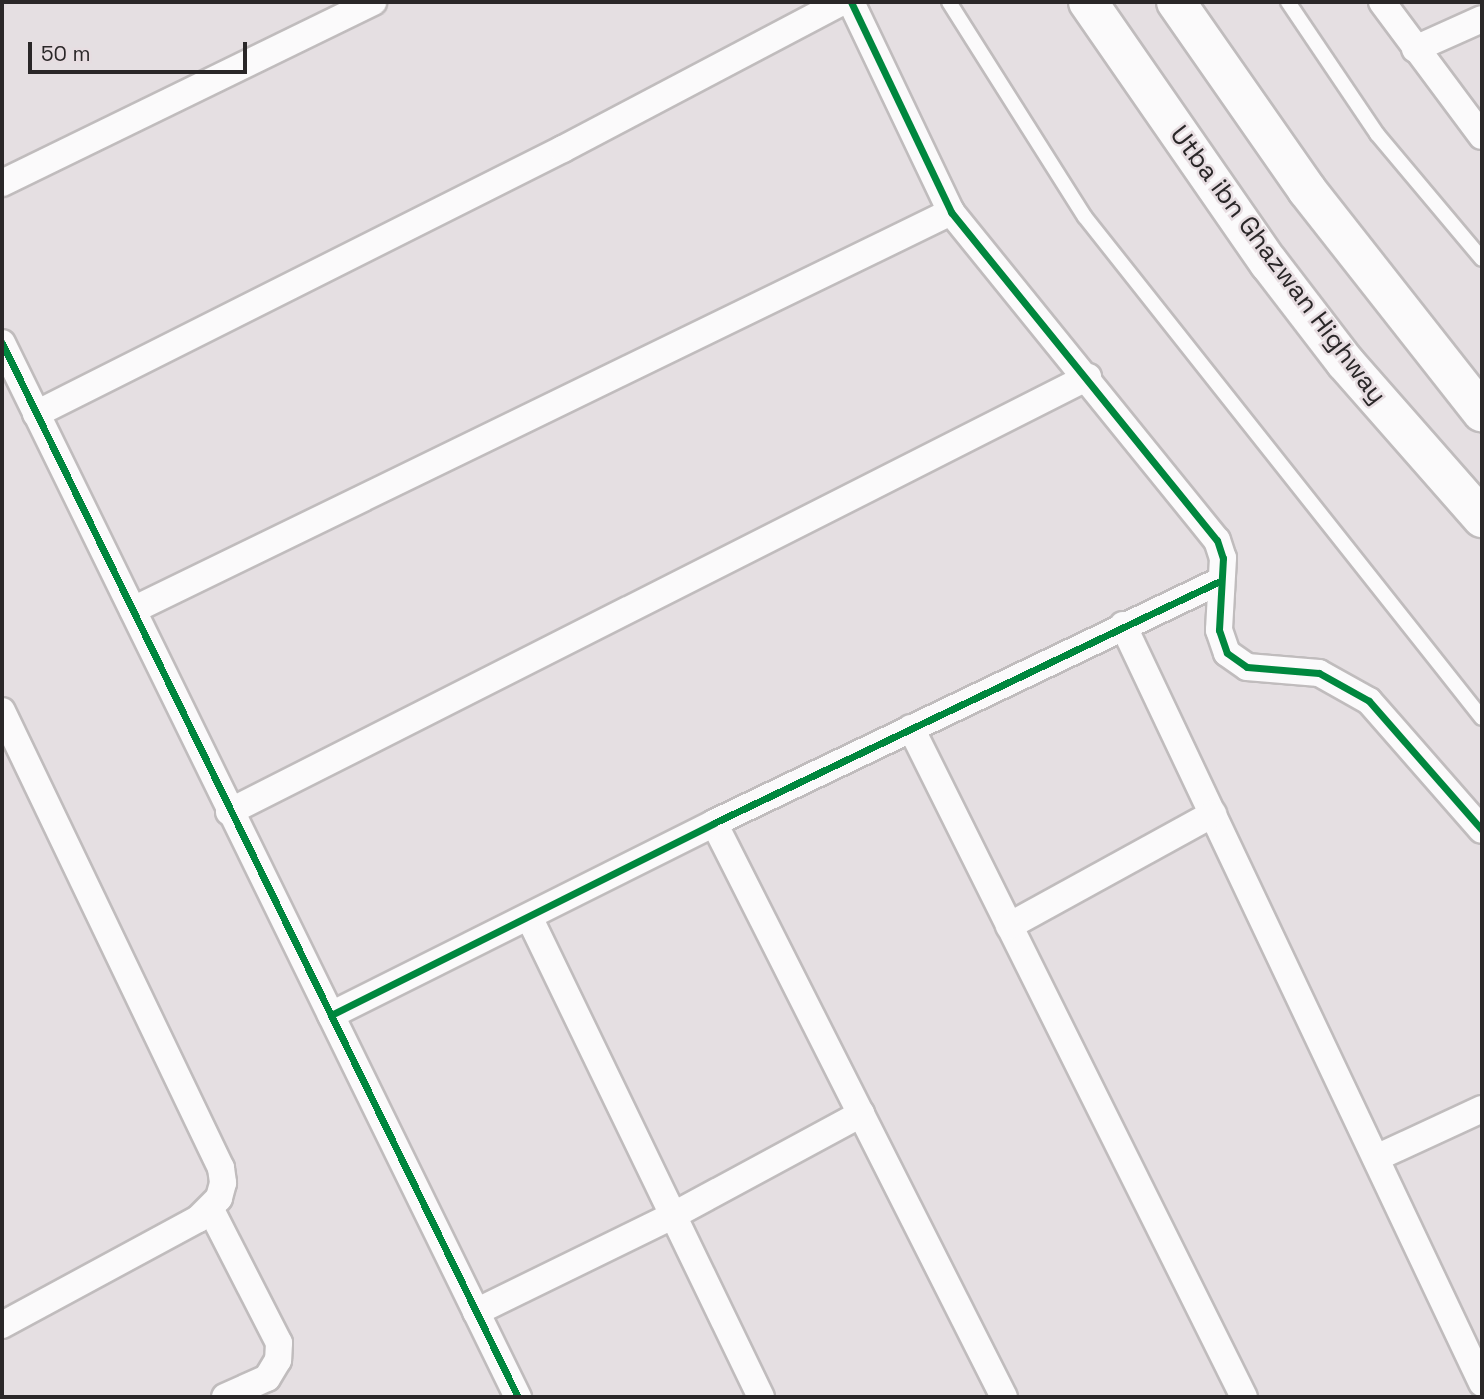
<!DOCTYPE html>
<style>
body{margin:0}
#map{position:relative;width:1484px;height:1399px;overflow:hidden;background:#e5dfe2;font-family:"Space Grotesk",sans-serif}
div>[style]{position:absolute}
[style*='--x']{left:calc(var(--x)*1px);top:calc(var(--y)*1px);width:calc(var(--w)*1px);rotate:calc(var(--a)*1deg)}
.roads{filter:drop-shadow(2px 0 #c0bcbd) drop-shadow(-2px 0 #c0bcbd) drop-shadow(0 2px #c0bcbd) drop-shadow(0 -2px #c0bcbd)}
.service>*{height:14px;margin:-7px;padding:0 7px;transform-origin:7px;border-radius:7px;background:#fbfafb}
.minor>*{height:26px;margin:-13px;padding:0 13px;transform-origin:13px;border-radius:13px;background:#fbfafb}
.motorway>*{height:38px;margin:-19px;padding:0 19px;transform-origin:19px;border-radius:19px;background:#fbfafb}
.cycleway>*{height:7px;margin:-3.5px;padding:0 3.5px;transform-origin:3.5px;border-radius:3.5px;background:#00873e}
span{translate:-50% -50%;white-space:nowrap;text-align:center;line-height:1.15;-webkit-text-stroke:5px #e7dde1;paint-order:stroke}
.street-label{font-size:26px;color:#2a2728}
.frame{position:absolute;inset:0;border:4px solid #2a2728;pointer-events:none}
.scale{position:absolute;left:28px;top:42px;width:219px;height:32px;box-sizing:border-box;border:4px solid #2a2728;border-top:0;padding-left:9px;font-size:21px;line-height:24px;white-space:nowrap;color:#2a2728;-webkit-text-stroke:5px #e7dde1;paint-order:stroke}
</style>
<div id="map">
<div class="roads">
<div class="service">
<div style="--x:949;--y:2;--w:254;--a:57.7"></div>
<div style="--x:1085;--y:217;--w:639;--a:51.61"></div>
<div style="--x:1288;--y:2;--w:159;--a:56"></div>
<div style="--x:1377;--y:134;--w:163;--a:50"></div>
</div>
<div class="minor">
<div style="--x:851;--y:2;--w:233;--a:64.5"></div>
<div style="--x:951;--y:212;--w:422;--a:51"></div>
<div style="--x:1217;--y:540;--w:19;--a:72"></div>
<div style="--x:1223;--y:558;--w:72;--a:93.2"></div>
<div style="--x:1219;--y:630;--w:24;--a:71"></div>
<div style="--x:1227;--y:653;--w:24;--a:35"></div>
<div style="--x:1247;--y:667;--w:72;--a:4.8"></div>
<div style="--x:1319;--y:673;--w:57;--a:29.2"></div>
<div style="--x:1369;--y:701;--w:171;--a:48.8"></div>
<div style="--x:1382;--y:2;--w:167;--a:53.3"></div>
<div style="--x:1415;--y:49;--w:73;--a:-24.1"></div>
<div style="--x:2;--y:183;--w:413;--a:-26"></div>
<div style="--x:2;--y:343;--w:1174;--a:63.92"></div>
<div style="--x:36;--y:414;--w:590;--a:-26.7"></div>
<div style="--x:563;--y:149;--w:315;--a:-27.8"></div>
<div style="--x:133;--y:610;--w:910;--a:-25.95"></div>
<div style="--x:1123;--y:625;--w:839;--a:64.66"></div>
<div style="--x:2;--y:711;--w:507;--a:64.4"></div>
<div style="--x:221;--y:1168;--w:15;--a:82"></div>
<div style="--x:223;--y:1183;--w:16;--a:105"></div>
<div style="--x:219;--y:1198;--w:30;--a:135"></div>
<div style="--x:198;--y:1219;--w:223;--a:151.6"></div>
<div style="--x:911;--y:728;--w:747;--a:63.54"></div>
<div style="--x:229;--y:812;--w:963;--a:-26.86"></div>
<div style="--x:714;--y:823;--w:643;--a:63.2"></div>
<div style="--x:530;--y:919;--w:531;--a:64.21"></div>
<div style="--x:1009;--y:926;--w:233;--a:-28.8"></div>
<div style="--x:331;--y:1015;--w:428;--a:-26.6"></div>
<div style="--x:714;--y:823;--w:559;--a:-25.56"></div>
<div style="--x:1376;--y:1158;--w:117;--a:-24.8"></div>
<div style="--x:211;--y:1210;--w:149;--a:62.9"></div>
<div style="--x:279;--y:1343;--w:17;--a:93"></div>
<div style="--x:278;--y:1360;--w:21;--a:121"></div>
<div style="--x:267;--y:1378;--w:46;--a:155.7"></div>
<div style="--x:476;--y:1312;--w:220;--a:-26.1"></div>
<div style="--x:674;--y:1215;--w:213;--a:-28.4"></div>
</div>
<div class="motorway">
<div style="--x:1088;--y:2;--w:318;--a:55.3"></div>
<div style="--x:1269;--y:263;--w:125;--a:52.5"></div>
<div style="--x:1345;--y:362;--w:208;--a:48.7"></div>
<div style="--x:1176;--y:2;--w:229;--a:55.1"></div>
<div style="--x:1307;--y:190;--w:283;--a:51.8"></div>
</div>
</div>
<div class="cycleway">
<div style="--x:851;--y:2;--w:233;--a:64.5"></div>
<div style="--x:951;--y:212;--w:422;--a:51"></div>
<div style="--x:1217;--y:540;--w:19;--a:72"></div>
<div style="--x:1223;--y:558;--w:72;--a:93.2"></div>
<div style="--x:1219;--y:630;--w:24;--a:71"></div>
<div style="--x:1227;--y:653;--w:24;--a:35"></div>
<div style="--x:1247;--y:667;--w:72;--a:4.8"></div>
<div style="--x:1319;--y:673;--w:57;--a:29.2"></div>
<div style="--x:1369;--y:701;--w:171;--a:48.8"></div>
<div style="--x:2;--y:343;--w:1174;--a:63.92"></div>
<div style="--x:331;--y:1015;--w:428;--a:-26.6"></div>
<div style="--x:714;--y:823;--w:559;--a:-25.56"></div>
</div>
<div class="street-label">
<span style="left:1278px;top:265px;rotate:53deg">Utba ibn Ghazwan Highway</span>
</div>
<div class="frame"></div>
<div class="scale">50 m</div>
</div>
